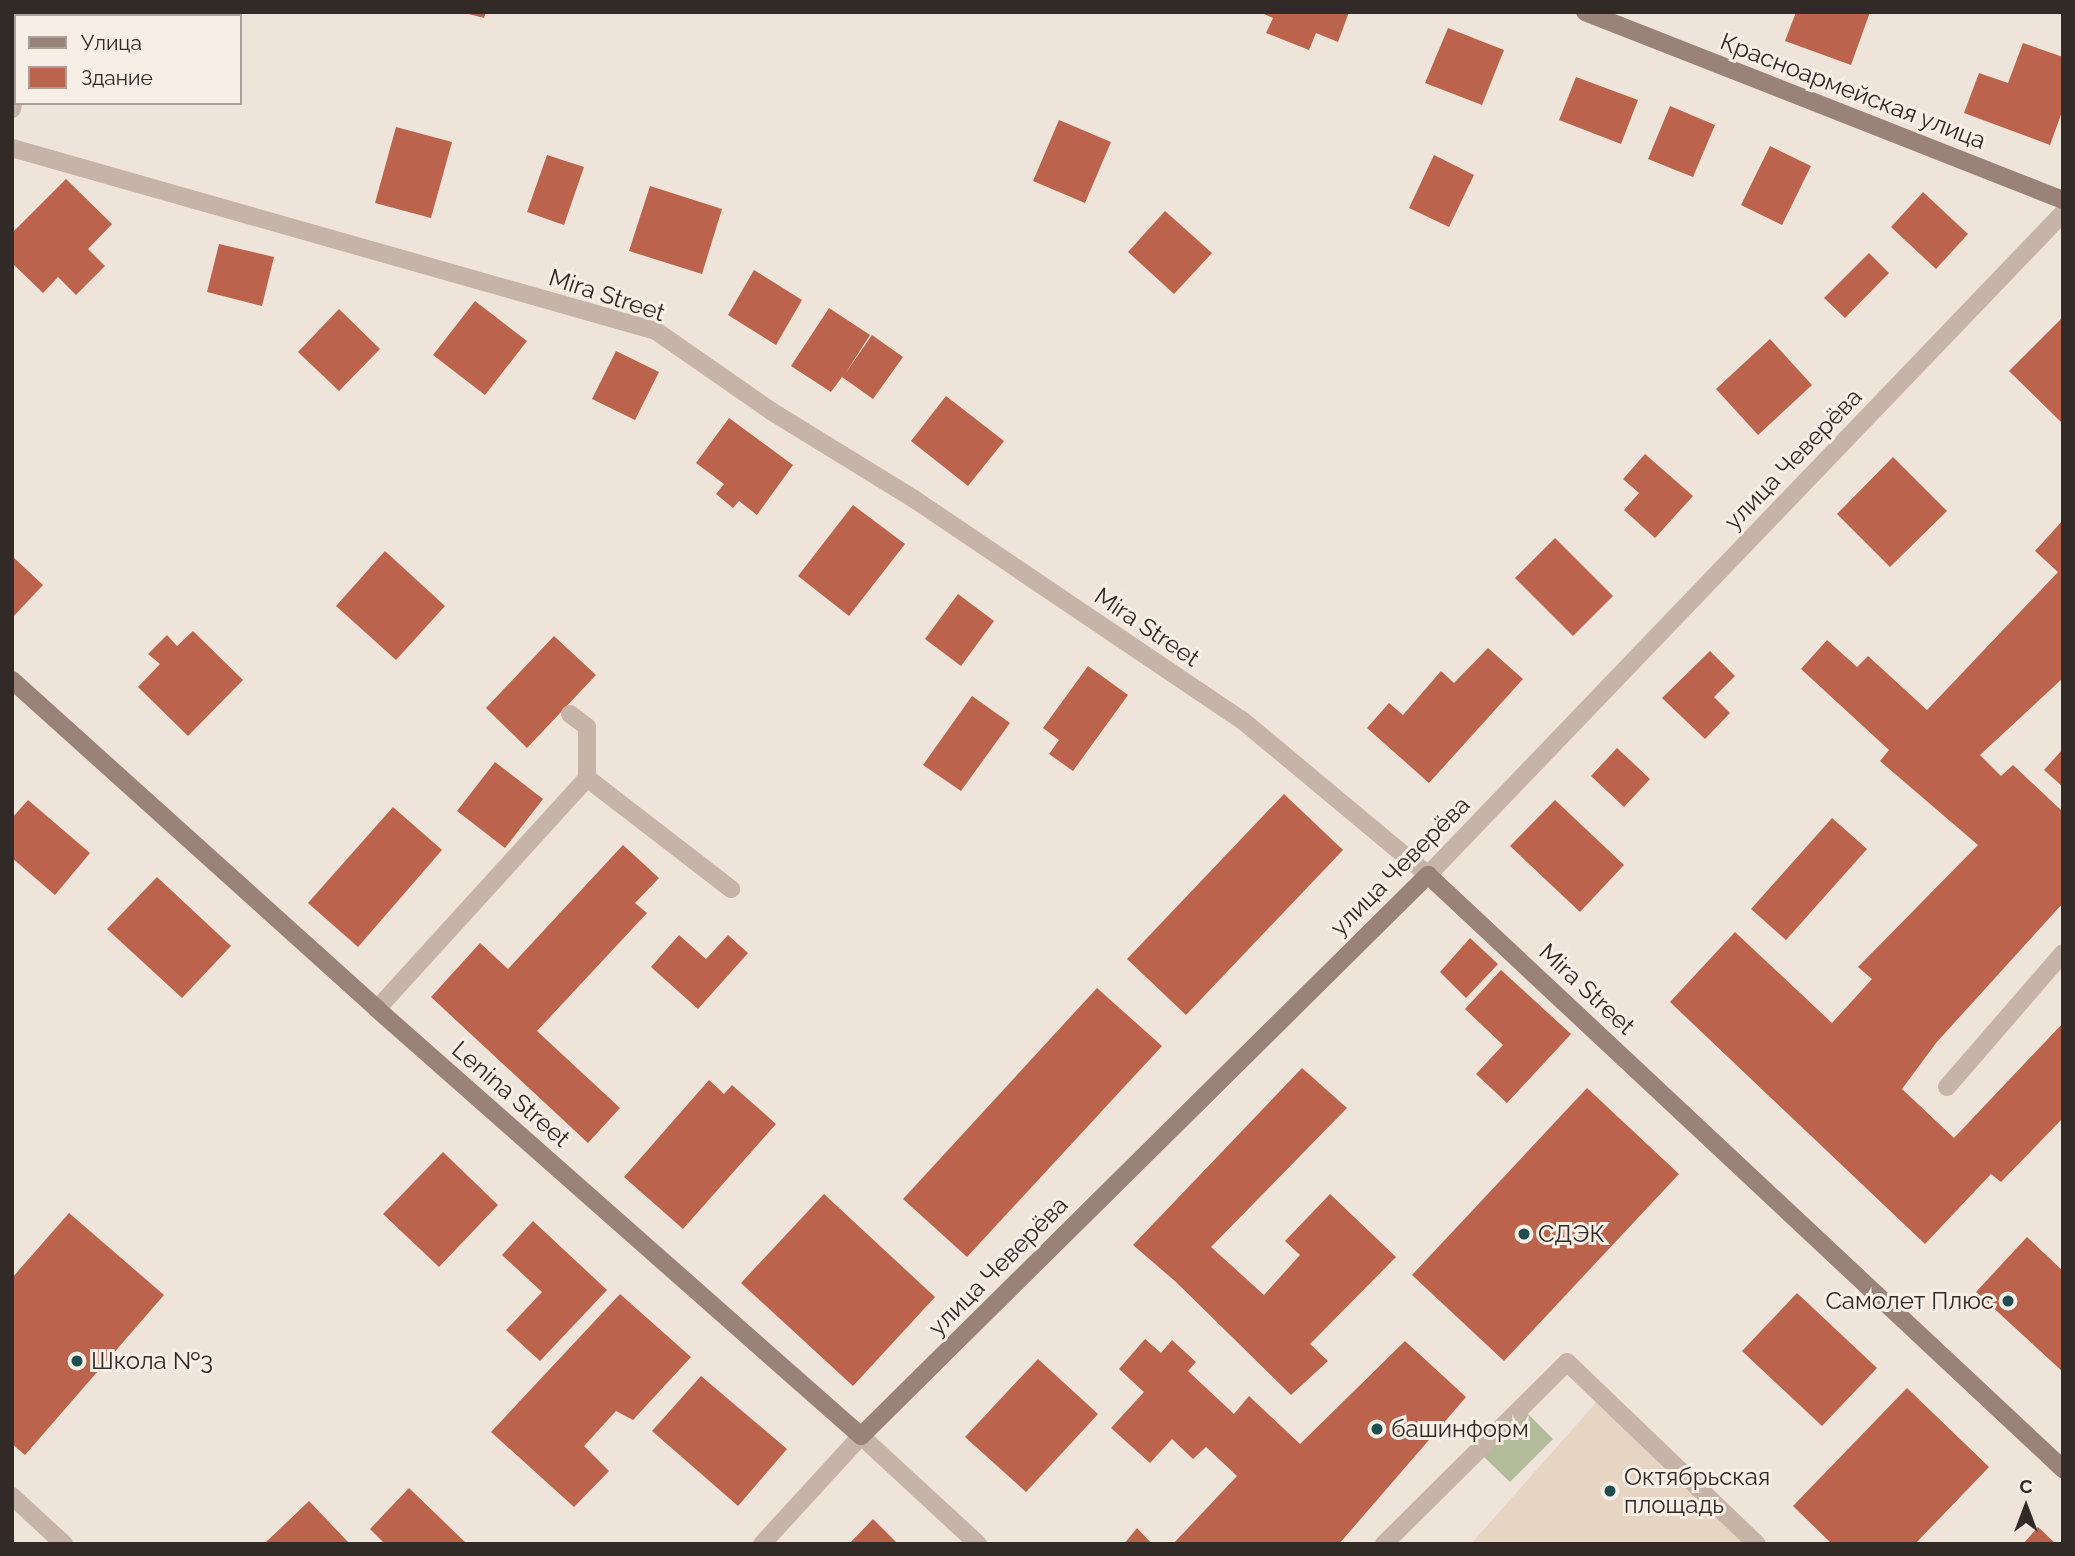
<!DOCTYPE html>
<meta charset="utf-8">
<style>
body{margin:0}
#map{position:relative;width:2075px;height:1556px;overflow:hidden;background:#efe4da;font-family:Raleway,sans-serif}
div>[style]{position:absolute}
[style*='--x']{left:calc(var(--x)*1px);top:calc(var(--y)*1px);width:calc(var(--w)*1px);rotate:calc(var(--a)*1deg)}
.green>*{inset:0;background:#b2bc9b}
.plaza>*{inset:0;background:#e5d5c2}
.building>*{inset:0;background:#bb634c}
.service>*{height:18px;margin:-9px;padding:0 9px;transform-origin:9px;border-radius:9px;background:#c5b4a7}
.minor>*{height:18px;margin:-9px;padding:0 9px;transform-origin:9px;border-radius:9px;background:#c5b4a7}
.tertiary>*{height:18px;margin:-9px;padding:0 9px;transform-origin:9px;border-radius:9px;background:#c5b4a7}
.secondary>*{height:18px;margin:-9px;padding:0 9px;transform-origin:9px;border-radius:9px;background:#998379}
.dots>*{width:19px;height:19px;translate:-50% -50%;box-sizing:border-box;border:4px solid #f7eee5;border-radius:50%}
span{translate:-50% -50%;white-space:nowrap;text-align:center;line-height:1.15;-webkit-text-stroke:6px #f7eee5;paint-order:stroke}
.street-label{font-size:24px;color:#322a27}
.poi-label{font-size:24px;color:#322a27}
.left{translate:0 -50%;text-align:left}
.right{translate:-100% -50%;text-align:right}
.frame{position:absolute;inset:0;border:14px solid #322a27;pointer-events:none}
.legend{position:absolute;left:14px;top:14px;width:228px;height:91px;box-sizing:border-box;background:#f7eee5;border:2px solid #a8a099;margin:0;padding:9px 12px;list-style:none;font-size:21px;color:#322a27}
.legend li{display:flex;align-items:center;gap:14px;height:35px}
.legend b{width:35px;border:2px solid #a8a099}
.north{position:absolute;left:1991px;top:1472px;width:70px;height:70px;-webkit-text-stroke:5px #f7eee5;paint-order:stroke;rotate:0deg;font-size:19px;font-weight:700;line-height:28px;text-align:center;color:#322a27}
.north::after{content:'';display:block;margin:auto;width:24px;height:32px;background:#322a27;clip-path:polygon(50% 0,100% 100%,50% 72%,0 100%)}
</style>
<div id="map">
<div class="green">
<div style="clip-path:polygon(1525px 1411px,1553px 1439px,1510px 1482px,1482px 1455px)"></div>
</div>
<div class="plaza">
<div style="clip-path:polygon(1602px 1396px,1757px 1544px,1471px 1544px)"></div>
</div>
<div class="building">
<div style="clip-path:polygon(461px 12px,486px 12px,484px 18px)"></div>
<div style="clip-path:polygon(1259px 12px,1349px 12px,1338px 42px,1316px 33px,1309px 50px,1266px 33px,1273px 18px)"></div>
<div style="clip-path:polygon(1796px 12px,1870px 12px,1851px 65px,1785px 41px)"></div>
<div style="clip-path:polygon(1448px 28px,1504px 50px,1482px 105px,1425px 83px)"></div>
<div style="clip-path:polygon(2023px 43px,2063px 57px,2063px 109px,2050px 145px,1964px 113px,1979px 73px,2008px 83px)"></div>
<div style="clip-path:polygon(1576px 77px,1638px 100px,1621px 144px,1559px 120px)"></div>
<div style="clip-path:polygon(1670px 106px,1715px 125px,1693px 177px,1648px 159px)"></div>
<div style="clip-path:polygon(1059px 120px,1111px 142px,1085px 203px,1033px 181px)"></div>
<div style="clip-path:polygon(396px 127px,452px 142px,431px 218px,375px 203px)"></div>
<div style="clip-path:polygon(1770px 146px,1811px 166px,1782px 225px,1741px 205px)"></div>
<div style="clip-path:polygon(547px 155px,584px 167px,564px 225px,527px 212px)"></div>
<div style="clip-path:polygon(1434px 155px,1474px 175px,1449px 227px,1409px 208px)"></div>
<div style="clip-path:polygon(66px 179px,112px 224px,88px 249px,105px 266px,76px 295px,58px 277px,43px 293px,12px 263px,12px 233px)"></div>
<div style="clip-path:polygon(650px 186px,722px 209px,702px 274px,629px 251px)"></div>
<div style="clip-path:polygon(1923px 192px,1968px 234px,1936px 269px,1891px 227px)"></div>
<div style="clip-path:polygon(1165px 211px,1212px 253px,1174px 294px,1128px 252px)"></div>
<div style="clip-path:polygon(219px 244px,274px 257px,262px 306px,207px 292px)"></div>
<div style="clip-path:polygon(1869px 253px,1889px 273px,1845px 318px,1824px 298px)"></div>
<div style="clip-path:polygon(754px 270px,802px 300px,776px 345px,728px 315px)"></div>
<div style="clip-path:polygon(475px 301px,527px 341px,485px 395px,433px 355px)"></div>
<div style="clip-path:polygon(829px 308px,870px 335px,845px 374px,872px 335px,903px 357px,873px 399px,842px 377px,831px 392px,791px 366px)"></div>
<div style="clip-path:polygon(339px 309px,380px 349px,339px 391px,298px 352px)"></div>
<div style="clip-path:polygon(2063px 317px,2063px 424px,2009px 371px)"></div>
<div style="clip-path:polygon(1770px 339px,1812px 385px,1758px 435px,1716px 389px)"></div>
<div style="clip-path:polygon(616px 351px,659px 372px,635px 420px,592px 399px)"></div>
<div style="clip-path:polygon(946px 396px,1004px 441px,968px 486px,911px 441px)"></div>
<div style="clip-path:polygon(729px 418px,793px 465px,757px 515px,739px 501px,733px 508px,716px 494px,724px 484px,696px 463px)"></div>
<div style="clip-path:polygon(1645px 454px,1693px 496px,1655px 538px,1624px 510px,1639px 493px,1623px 479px)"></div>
<div style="clip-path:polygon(1893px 457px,1947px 511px,1890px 567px,1837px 514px)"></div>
<div style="clip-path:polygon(853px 505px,905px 544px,849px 616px,798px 576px)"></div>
<div style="clip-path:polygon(2063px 520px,2063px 678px,1980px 755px,2001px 776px,2013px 765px,2063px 812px,2063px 903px,1936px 1043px,1902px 1089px,1954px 1138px,2063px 1023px,2063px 1118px,2001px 1182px,1991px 1174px,1925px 1244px,1670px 1002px,1735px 932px,1832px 1023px,1872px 979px,1858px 967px,1978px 845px,1880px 761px,1889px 750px,1801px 669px,1827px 640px,1857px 667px,1868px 656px,1927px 710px,2058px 572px,2035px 551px)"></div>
<div style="clip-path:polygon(1555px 538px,1613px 596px,1573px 636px,1515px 578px)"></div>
<div style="clip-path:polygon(385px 551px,445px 606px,396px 660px,336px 606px)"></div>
<div style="clip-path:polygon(12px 556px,43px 585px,12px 618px)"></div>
<div style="clip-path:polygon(958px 594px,994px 621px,961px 666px,925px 639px)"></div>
<div style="clip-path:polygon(193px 631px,243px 680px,188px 736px,138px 687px,160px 664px,148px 654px,167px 635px,177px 646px)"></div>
<div style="clip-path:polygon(554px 636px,596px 675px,527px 748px,486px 708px)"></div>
<div style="clip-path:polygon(1488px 648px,1523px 679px,1429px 783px,1367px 728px,1389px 703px,1403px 715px,1441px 671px,1454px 683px)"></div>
<div style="clip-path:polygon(1710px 651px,1735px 676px,1714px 697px,1730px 713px,1705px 739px,1662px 698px)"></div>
<div style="clip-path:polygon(1088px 666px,1128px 695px,1073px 771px,1049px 754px,1059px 740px,1043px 728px)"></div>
<div style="clip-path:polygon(972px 696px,1010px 723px,961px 791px,923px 765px)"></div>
<div style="clip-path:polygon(1617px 748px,1650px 779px,1624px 807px,1591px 776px)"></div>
<div style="clip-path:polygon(2063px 749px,2063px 787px,2044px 770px)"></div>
<div style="clip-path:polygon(495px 762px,543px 799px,505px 848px,457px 811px)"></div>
<div style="clip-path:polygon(1284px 794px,1343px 850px,1186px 1015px,1127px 959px)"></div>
<div style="clip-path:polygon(28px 800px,90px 853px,55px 895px,12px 858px,12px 818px)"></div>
<div style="clip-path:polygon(1555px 800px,1624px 865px,1580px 912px,1510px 846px)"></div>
<div style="clip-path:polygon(393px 807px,442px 850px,358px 947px,308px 903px)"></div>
<div style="clip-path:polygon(1832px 818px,1867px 849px,1786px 940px,1751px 909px)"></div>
<div style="clip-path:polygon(623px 845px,659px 878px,635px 903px,647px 913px,537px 1031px,620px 1108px,588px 1143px,431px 997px,480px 943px,508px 969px)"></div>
<div style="clip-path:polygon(157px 877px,231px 946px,182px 998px,107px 929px)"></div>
<div style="clip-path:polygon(679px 935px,706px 959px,728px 935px,748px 953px,698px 1009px,651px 967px)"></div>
<div style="clip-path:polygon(1470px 938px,1498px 964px,1466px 998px,1440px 972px)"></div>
<div style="clip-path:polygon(1501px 970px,1571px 1034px,1507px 1103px,1476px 1074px,1503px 1045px,1465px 1009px)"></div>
<div style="clip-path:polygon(1097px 988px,1162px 1046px,967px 1257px,903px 1199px)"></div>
<div style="clip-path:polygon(1302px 1068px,1347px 1108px,1211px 1247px,1264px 1295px,1300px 1255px,1285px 1241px,1330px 1194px,1396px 1257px,1310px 1344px,1328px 1361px,1291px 1395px,1176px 1282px,1133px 1245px)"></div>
<div style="clip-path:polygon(709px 1080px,724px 1094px,732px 1085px,776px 1124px,683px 1229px,624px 1177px)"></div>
<div style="clip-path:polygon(1587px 1088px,1679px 1174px,1504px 1361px,1412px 1275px)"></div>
<div style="clip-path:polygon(443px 1152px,498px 1205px,439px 1267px,383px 1214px)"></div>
<div style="clip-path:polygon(824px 1194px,935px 1297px,853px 1386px,741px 1283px)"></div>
<div style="clip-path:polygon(69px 1213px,164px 1295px,25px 1455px,12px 1444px,12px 1278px)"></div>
<div style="clip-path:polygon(533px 1221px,607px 1290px,540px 1361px,506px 1330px,542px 1292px,502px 1255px)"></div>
<div style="clip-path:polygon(2027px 1237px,2063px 1271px,2063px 1372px,1976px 1292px)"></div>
<div style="clip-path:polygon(1797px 1293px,1877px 1368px,1822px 1426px,1742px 1351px)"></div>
<div style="clip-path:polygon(620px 1294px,691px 1357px,633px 1420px,616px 1411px,584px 1446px,609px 1471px,574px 1507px,491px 1432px)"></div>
<div style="clip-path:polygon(1145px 1339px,1161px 1353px,1172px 1340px,1196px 1362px,1188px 1371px,1234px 1414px,1249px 1396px,1300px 1444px,1405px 1341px,1466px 1397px,1339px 1544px,1173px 1544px,1237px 1476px,1206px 1447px,1193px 1459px,1172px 1439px,1150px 1463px,1111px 1428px,1144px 1392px,1119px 1369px)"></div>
<div style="clip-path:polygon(1038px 1359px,1098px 1414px,1026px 1492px,965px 1437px)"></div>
<div style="clip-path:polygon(701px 1376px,787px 1449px,738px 1506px,652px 1431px)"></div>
<div style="clip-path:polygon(1907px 1388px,1989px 1467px,1915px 1544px,1832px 1544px,1793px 1506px)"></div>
<div style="clip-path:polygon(409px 1488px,467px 1544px,385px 1544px,370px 1529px)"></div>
<div style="clip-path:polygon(309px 1501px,348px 1542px,264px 1544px)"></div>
<div style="clip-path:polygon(873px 1519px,898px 1544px,849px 1544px)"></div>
<div style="clip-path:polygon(2038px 1527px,2056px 1544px,2023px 1544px)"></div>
<div style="clip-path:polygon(1137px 1528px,1152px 1544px,1124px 1544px)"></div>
</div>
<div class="service">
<div style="--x:570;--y:714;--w:21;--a:37"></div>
<div style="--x:587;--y:727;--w:51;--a:90"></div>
<div style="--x:377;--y:1009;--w:312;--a:-47.7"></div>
<div style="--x:587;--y:778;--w:182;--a:37.6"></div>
<div style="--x:1947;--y:1087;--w:177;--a:-49.1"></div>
<div style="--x:1384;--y:1544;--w:258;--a:-44.8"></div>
<div style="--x:1567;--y:1362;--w:263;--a:43.8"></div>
</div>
<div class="minor">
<div style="--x:29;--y:16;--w:4;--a:-90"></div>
<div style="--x:12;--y:109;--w:20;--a:-79"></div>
<div style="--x:12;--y:148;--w:669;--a:15.86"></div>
<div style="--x:656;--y:331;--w:140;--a:34.8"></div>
<div style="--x:771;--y:411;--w:168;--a:31.6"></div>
<div style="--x:914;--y:499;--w:396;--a:34"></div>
<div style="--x:1242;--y:720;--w:242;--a:39.8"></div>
<div style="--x:12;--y:1496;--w:71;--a:42.7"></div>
</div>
<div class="tertiary">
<div style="--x:1428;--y:875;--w:917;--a:-46.19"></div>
<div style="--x:762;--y:1544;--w:147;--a:-47.5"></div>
<div style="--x:861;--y:1436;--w:159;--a:42.7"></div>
</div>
<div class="secondary">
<div style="--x:1585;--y:12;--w:514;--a:21.47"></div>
<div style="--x:12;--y:680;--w:491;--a:42"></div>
<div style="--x:377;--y:1009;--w:645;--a:41.42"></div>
<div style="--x:861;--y:1436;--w:798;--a:-44.7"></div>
<div style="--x:1428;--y:875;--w:870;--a:43.09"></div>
</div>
<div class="dots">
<div style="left:1524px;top:1234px;background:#204e50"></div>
<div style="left:2008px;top:1301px;background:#204e50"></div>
<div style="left:77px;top:1361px;background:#204e50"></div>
<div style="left:1377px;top:1429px;background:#204e50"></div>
<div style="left:1610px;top:1491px;background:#204e50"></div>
</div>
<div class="street-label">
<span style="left:1853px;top:91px;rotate:21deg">Красноармейская улица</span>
<span style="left:607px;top:295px;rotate:18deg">Mira Street</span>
<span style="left:1793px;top:459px;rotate:-46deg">улица Чеверёва</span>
<span style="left:1147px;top:627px;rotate:34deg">Mira Street</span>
<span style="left:1400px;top:866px;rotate:-45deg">улица Чеверёва</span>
<span style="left:1587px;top:989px;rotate:43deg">Mira Street</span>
<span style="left:511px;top:1094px;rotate:41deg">Lenina Street</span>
<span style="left:998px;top:1266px;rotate:-45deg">улица Чеверёва</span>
</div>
<div class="poi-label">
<span class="left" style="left:1538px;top:1234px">СДЭК</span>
<span class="right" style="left:1994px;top:1301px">Самолет Плюс</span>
<span class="left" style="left:91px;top:1361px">Школа №3</span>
<span class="left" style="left:1391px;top:1429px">башинформ</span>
<span class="left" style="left:1624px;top:1491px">Октябрьская<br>площадь</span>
</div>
<div class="frame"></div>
<ul class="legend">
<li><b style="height:9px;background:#998379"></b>Улица</li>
<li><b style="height:19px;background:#bb634c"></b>Здание</li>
</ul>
<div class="north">С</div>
</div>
